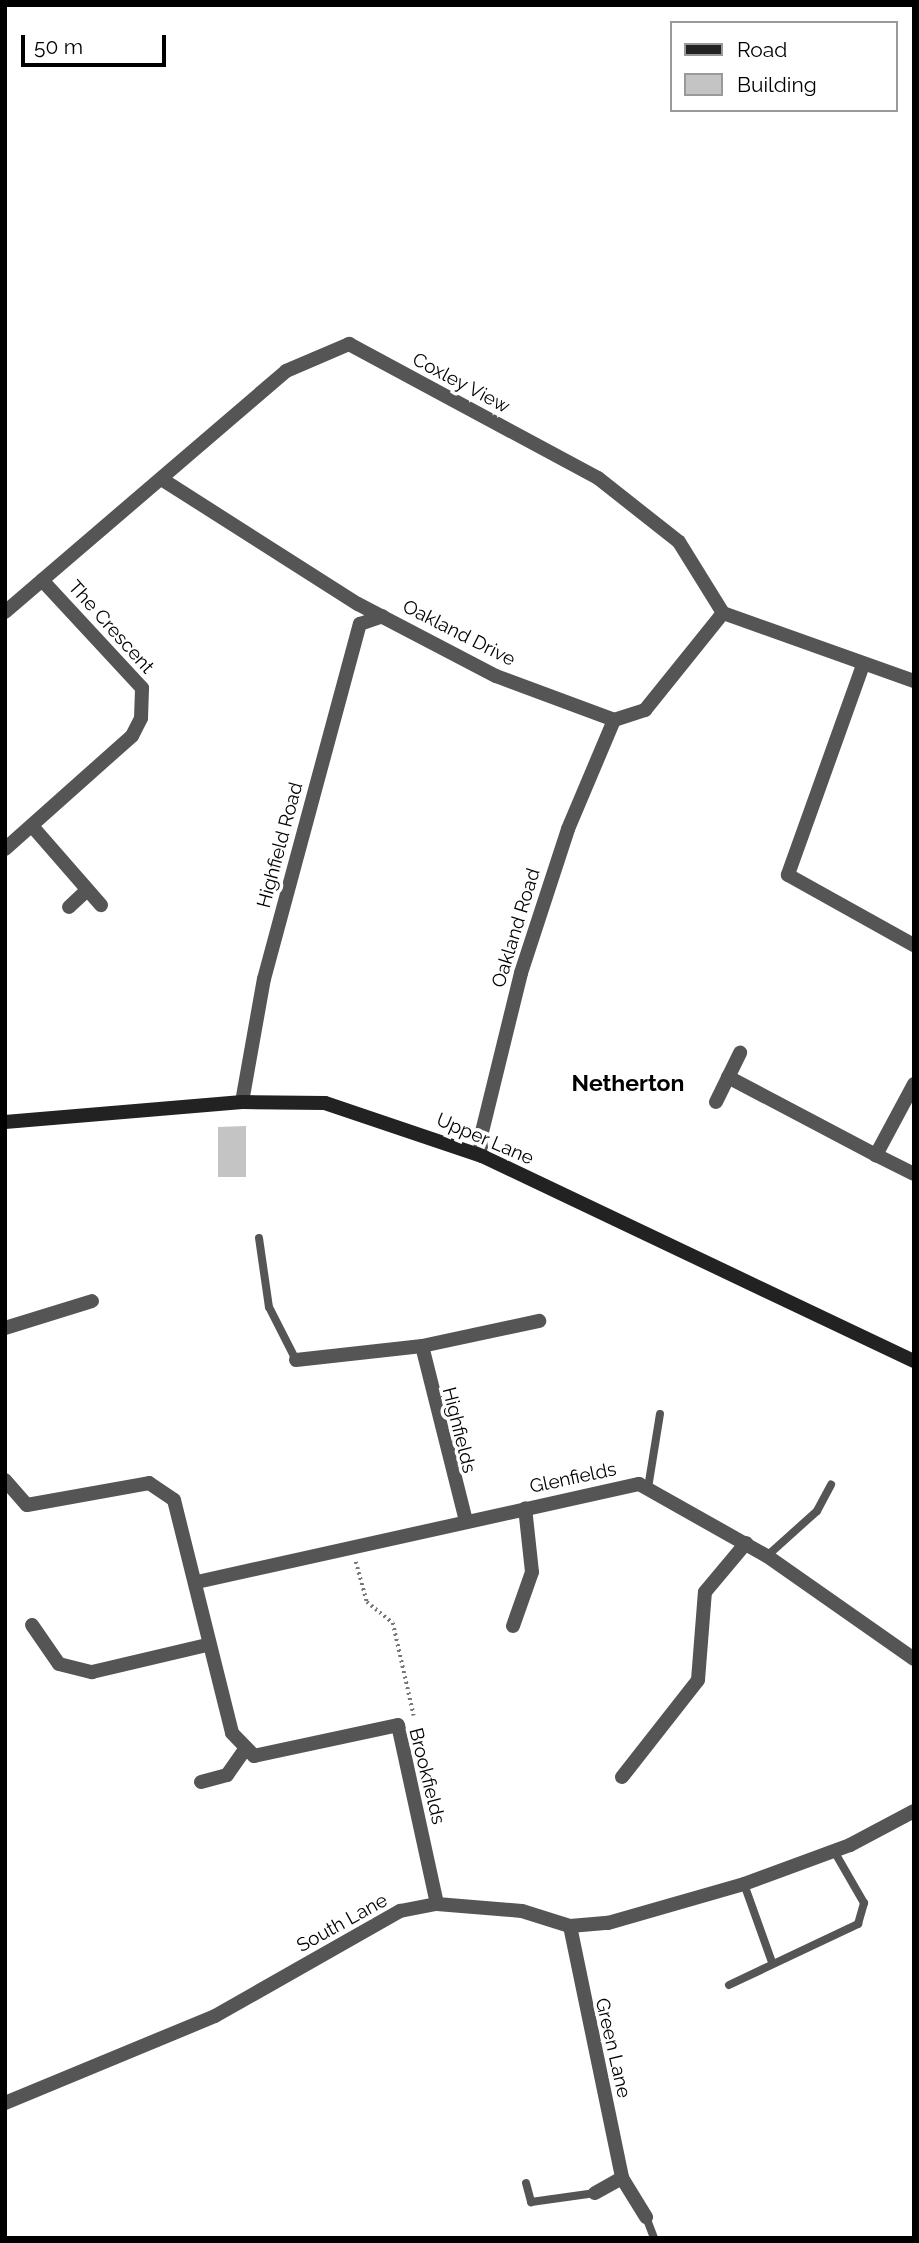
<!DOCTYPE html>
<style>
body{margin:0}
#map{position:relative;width:919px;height:2243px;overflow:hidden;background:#fff;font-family:Raleway,sans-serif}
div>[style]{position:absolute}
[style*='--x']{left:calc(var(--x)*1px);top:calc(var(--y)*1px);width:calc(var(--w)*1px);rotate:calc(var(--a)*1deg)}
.building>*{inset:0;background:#c4c4c4}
.path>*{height:3.5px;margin-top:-1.75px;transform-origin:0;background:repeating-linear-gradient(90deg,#777 0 2px,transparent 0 5.5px)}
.service>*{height:8px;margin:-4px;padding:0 4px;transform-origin:4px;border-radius:4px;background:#555}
.minor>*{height:14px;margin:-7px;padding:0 7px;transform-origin:7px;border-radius:7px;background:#555}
.secondary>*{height:14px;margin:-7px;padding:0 7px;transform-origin:7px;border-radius:7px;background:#222}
span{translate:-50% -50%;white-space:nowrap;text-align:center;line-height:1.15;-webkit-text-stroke:7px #fff;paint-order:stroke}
.street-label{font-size:19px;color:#000}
.quarter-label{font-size:23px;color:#000;font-weight:700}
.frame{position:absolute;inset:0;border:7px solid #000;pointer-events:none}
.legend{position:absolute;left:670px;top:21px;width:228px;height:91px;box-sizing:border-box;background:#fff;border:2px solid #999;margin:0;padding:9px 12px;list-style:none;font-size:21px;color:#000}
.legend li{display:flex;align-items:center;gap:14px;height:35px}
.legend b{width:35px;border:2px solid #999}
.scale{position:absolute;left:21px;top:35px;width:145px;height:32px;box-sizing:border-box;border:4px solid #000;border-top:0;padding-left:9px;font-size:21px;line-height:24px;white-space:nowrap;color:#000;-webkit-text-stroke:5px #fff;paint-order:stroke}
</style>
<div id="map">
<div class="building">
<div style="clip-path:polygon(246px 1126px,246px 1177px,218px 1177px,218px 1127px)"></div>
</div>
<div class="path">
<div style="--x:356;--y:1562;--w:41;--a:74.6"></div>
<div style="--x:367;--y:1602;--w:33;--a:39"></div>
<div style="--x:393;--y:1623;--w:95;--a:77.3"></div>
</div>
<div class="service">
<div style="--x:259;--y:1238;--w:70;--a:81.8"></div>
<div style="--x:269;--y:1307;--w:59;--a:63"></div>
<div style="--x:648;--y:1488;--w:75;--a:-80.8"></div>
<div style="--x:767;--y:1556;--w:67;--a:-42"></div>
<div style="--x:817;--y:1511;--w:30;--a:-62"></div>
<div style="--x:744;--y:1884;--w:83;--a:70.3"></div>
<div style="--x:729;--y:1985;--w:143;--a:-25.3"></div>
<div style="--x:858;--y:1924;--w:22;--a:-74"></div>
<div style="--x:864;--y:1903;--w:60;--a:-120"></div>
<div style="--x:526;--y:2183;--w:20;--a:75"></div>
<div style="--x:531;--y:2202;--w:65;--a:-8"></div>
<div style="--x:646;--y:2217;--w:22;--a:69"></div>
</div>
<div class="minor">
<div style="--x:163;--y:480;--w:231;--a:32.5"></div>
<div style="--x:358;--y:604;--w:156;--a:27.6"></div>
<div style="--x:496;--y:676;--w:126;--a:20.4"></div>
<div style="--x:614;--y:720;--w:33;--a:-18"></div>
<div style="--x:645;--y:710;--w:124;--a:-51.2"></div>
<div style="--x:5;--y:612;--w:370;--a:-40.6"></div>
<div style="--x:286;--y:371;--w:69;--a:-23.2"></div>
<div style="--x:349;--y:344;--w:283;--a:28.3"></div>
<div style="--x:598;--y:478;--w:103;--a:38.3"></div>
<div style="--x:679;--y:542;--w:84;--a:58.2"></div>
<div style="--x:723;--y:613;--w:203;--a:19.6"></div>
<div style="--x:863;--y:665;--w:223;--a:109.7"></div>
<div style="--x:788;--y:875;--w:144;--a:29.1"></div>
<div style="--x:32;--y:826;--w:105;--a:48.9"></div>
<div style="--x:5;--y:849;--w:170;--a:-41.7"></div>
<div style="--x:132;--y:736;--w:20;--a:-63"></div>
<div style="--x:141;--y:718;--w:30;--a:-88"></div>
<div style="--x:142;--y:688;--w:147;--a:-132.8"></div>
<div style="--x:69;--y:907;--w:25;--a:-43"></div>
<div style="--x:728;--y:1077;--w:167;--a:27.8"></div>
<div style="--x:914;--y:1084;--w:81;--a:118.2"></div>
<div style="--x:876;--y:1155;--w:42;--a:26.6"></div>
<div style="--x:242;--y:1102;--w:125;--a:-79.9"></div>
<div style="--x:264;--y:979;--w:368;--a:-74.9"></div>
<div style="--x:360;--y:624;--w:24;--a:-19"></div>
<div style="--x:716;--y:1102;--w:55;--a:-63.9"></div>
<div style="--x:482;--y:1156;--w:16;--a:-97"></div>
<div style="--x:480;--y:1140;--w:172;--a:-76.2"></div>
<div style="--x:521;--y:973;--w:151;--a:-71.9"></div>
<div style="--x:568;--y:829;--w:118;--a:-67.1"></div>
<div style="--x:5;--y:1328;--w:91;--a:-17.2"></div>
<div style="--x:296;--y:1360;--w:127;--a:-6.3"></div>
<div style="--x:5;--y:1480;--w:33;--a:49"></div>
<div style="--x:27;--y:1505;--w:124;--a:-10.2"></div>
<div style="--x:149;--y:1483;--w:30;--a:34"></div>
<div style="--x:174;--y:1500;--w:240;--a:76"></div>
<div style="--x:232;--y:1733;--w:32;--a:46"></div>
<div style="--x:254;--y:1756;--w:147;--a:-12.1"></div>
<div style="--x:398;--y:1725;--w:183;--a:77.7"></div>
<div style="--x:466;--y:1521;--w:180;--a:-104.1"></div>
<div style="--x:422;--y:1346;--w:120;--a:-12.1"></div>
<div style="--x:197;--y:1582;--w:453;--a:-12.5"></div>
<div style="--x:639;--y:1484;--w:147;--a:29.4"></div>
<div style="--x:767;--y:1556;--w:179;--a:35"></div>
<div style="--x:32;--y:1625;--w:47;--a:55.3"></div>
<div style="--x:59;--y:1664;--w:34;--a:14"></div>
<div style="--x:92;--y:1672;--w:118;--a:-13.2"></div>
<div style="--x:513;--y:1626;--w:57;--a:-70.6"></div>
<div style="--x:532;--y:1572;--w:64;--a:-96.2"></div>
<div style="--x:622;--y:1777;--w:123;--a:-51.9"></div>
<div style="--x:698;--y:1680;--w:88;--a:-85.5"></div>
<div style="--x:705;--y:1592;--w:64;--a:-50.1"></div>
<div style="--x:201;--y:1782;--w:27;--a:-15"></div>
<div style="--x:227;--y:1775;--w:33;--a:-55"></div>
<div style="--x:570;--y:1926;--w:257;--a:78.3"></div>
<div style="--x:5;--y:2103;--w:227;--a:-22.5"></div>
<div style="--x:215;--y:2016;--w:213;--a:-29.6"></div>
<div style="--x:400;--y:1911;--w:38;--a:-11"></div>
<div style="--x:437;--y:1904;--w:85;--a:4.7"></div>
<div style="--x:522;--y:1911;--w:50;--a:17.4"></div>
<div style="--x:570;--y:1926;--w:38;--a:-5"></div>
<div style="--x:608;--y:1923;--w:141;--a:-16"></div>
<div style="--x:744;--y:1884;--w:113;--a:-20.2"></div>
<div style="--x:850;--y:1845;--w:72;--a:-28"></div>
<div style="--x:595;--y:2193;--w:31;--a:-29"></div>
<div style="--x:622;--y:2178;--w:46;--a:58.4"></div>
</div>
<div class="secondary">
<div style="--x:5;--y:1122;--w:238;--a:-4.8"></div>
<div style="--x:242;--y:1102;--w:83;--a:0.7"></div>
<div style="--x:325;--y:1103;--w:166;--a:18.7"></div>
<div style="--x:482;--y:1156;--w:478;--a:25.4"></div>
</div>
<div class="street-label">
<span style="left:461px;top:383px;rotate:28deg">Coxley View</span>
<span style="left:111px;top:627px;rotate:48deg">The Crescent</span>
<span style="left:459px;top:633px;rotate:27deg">Oakland Drive</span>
<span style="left:280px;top:845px;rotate:-75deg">Highfield Road</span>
<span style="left:516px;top:928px;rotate:-73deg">Oakland Road</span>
<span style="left:485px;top:1139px;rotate:23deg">Upper Lane</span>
<span style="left:459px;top:1430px;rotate:76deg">Highfields</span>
<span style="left:573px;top:1478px;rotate:-12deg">Glenfields</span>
<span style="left:427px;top:1776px;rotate:76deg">Brookfields</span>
<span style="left:342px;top:1923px;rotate:-29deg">South Lane</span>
<span style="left:613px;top:2048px;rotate:77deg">Green Lane</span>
</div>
<div class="quarter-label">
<span style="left:628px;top:1083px">Netherton</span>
</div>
<div class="frame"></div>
<ul class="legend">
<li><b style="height:9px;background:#222"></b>Road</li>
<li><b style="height:19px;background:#c4c4c4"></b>Building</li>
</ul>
<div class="scale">50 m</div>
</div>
